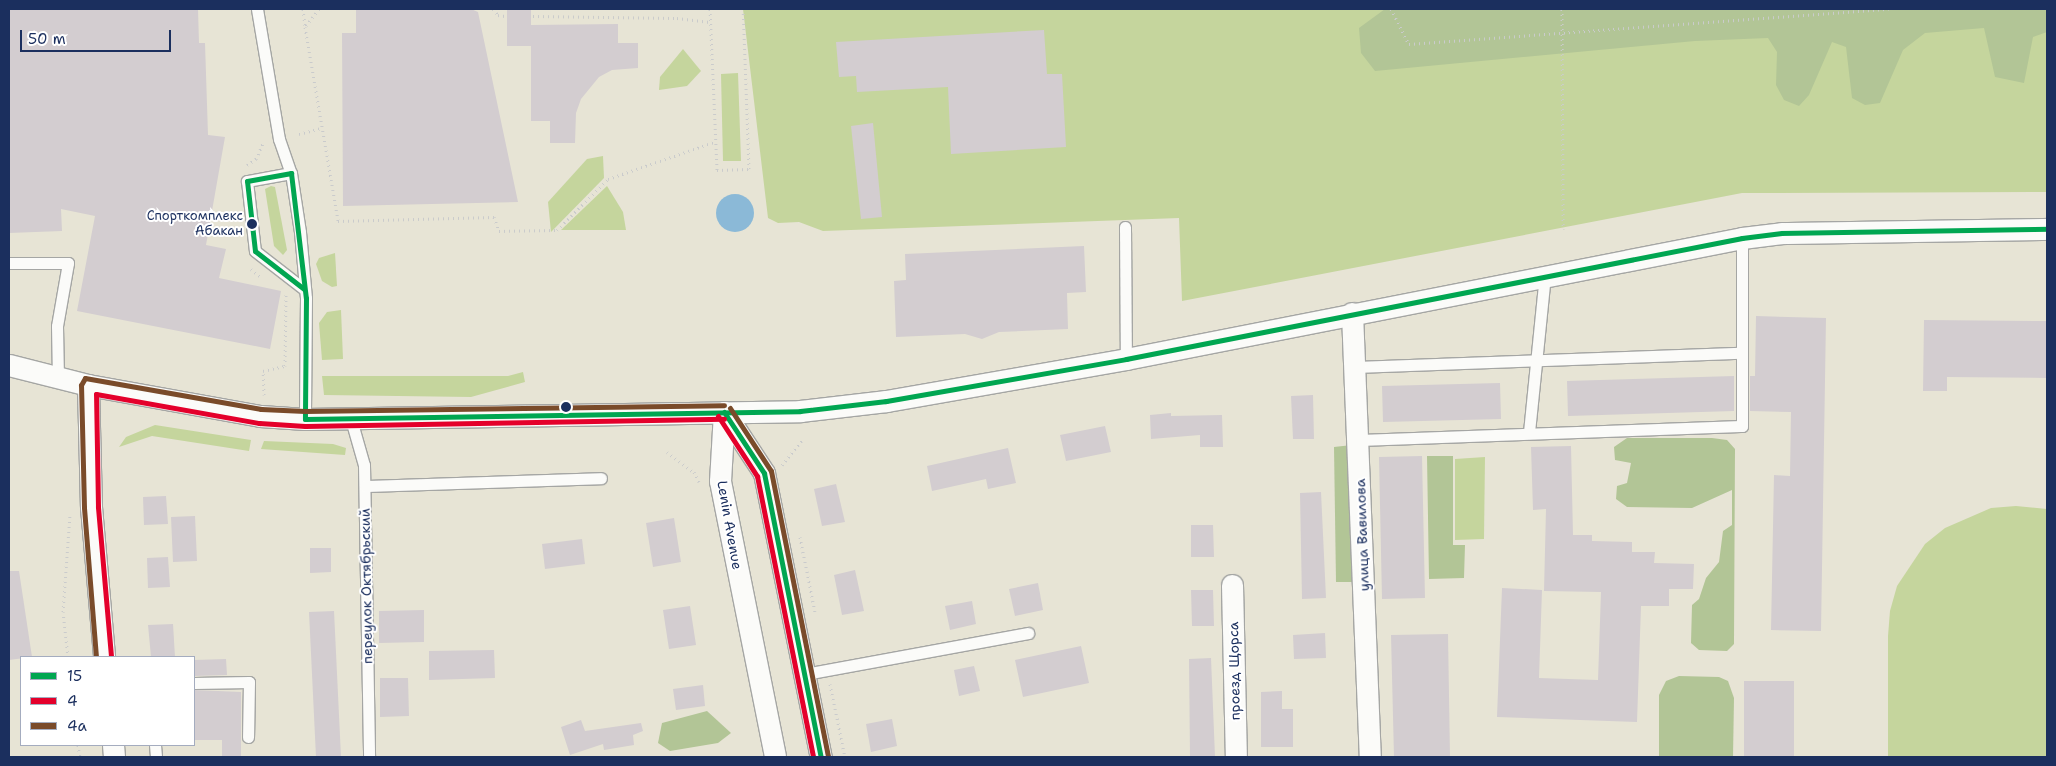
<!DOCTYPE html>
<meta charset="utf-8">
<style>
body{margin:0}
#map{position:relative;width:2056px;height:766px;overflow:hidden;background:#e7e4d5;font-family:"Shantell Sans",sans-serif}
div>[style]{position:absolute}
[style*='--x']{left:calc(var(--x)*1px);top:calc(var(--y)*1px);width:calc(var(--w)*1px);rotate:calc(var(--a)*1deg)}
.green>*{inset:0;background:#c5d59d}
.forest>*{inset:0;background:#b2c596}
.water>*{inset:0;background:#8bb9d7}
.round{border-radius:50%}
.building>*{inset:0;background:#d3cdd0}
.path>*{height:3px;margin-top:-1.5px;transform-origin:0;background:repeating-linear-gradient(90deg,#cacbcc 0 1px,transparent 0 5px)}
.roads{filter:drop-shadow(1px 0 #a5a6a4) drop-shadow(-1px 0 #a5a6a4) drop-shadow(0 1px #a5a6a4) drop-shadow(0 -1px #a5a6a4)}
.service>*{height:11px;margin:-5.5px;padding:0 5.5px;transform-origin:5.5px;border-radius:5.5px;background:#fbfbf9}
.minor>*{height:21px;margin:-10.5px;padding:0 10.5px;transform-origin:10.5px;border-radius:10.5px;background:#fbfbf9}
.bus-1>*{height:5px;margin:-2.5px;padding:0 2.5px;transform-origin:2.5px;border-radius:2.5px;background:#00a651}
.bus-2>*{height:5px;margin:-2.5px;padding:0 2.5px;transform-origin:2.5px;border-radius:2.5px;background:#e4002b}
.bus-3>*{height:5px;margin:-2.5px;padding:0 2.5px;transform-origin:2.5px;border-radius:2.5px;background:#7a4b2a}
.dots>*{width:14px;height:14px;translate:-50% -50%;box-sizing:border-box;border:2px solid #fff;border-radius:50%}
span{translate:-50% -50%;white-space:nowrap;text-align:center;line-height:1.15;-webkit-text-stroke:4px #fff;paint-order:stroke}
.bus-label{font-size:13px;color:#1b2f5e}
.right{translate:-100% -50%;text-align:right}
.street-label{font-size:14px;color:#1b2f5e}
.frame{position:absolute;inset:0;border:10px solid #1b2f5e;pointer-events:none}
.legend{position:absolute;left:20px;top:656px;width:175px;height:90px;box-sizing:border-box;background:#fff;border:1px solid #a4acbf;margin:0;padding:6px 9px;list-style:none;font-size:15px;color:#1b2f5e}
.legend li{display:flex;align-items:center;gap:10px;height:25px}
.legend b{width:25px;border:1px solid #a4acbf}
.scale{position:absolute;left:20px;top:30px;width:151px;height:22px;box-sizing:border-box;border:2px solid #1b2f5e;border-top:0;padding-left:6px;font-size:15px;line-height:18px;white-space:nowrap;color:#1b2f5e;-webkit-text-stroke:4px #fff;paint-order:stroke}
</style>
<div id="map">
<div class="green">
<div style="clip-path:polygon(743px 9px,2047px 9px,2047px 192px,1742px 193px,1182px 301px,1179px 218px,823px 231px,799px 222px,778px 223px,768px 218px)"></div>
<div style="clip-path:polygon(683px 49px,701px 71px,687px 86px,659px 90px,660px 77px)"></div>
<div style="clip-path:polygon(738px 73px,741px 161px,723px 161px,721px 74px)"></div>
<div style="clip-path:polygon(603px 156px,604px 178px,551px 232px,548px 202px,587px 159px)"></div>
<div style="clip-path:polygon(271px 186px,275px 187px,287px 250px,283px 255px,274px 246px,265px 189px)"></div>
<div style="clip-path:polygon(607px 186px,623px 212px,626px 230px,561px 230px)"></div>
<div style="clip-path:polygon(335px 253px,337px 286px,332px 287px,322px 281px,316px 264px,319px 258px)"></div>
<div style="clip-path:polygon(341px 310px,343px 359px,322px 360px,319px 323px,327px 312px)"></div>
<div style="clip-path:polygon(523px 372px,525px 382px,471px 397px,324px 395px,322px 376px,508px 376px)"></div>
<div style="clip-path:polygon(155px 425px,251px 440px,249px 451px,152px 436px,119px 447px,126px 437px)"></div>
<div style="clip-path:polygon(264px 441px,333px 444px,346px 448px,345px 455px,261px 449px)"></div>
<div style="clip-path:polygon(1485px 457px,1484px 539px,1455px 540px,1455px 459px)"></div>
<div style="clip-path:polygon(2016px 506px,2047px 509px,2047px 757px,1888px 757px,1888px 636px,1890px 611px,1897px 586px,1925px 544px,1945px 528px,1991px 508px)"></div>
</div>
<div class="forest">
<div style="clip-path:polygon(1385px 9px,2047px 9px,2047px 32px,2033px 37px,2024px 83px,1995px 77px,1984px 28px,1925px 33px,1903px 50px,1880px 103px,1865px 105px,1852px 98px,1846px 47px,1832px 42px,1809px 95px,1799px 106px,1784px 100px,1776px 85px,1777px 52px,1768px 38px,1695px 41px,1375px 71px,1361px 53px,1359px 28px)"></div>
<div style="clip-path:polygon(1627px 438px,1712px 438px,1727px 440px,1735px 449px,1734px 644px,1727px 651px,1699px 650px,1691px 643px,1692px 605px,1699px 599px,1706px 578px,1719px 562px,1723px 531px,1732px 525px,1732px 490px,1692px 508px,1627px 507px,1616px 499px,1617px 486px,1627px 483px,1631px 463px,1615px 460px,1614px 447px)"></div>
<div style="clip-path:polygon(1352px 445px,1356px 582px,1336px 582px,1334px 447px)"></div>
<div style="clip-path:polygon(1427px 456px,1453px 456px,1453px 545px,1465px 545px,1464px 578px,1429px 579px)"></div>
<div style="clip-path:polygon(1679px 676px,1719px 677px,1728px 681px,1734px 698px,1733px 757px,1659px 757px,1659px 695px,1666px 681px)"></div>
<div style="clip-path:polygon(707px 711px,731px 733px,718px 743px,670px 751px,658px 743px,662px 723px)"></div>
</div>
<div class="water">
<div class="round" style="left:716px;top:194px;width:38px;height:38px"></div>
</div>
<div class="building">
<div style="clip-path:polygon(9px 9px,198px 9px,199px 43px,205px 43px,208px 135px,225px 137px,206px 245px,226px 249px,219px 278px,281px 291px,270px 349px,77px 311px,95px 216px,61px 209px,62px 231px,9px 233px)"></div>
<div style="clip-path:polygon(356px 9px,471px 9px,478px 12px,518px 202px,343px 206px,342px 33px,356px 33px)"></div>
<div style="clip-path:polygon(507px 9px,531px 9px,531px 25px,618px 24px,618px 43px,638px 43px,638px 68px,612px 70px,599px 77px,581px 99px,576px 113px,575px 143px,550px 143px,550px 121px,531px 121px,531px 46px,507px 46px)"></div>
<div style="clip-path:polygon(1044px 30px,1047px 74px,1062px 74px,1066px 147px,951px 154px,948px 87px,857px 92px,856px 76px,839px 77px,836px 42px)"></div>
<div style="clip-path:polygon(873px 123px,882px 217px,861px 219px,851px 126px)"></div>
<div style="clip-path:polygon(1084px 246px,1086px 292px,1067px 293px,1068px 329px,999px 332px,982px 339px,965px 334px,896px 337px,894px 281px,906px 280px,905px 254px)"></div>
<div style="clip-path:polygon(1756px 316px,1826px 318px,1821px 631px,1771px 630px,1774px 475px,1790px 476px,1791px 412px,1750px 411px,1750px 376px,1755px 376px)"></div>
<div style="clip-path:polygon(1924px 320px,2047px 321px,2047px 378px,1947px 377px,1947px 391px,1923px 391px)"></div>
<div style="clip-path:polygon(1734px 376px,1734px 411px,1568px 416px,1567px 381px)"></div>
<div style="clip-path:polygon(1500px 383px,1501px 419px,1383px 422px,1382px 386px)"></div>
<div style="clip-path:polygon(1313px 395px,1314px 439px,1293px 439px,1291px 396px)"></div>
<div style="clip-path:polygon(1171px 413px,1171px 416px,1222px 415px,1223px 447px,1200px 447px,1200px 435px,1151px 439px,1150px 415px)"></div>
<div style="clip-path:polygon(1105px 426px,1111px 452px,1066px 461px,1060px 435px)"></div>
<div style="clip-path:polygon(1571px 446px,1573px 535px,1592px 535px,1592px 541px,1632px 542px,1632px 552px,1655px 552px,1654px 563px,1694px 564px,1693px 589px,1669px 589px,1669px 606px,1641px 606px,1637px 722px,1497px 717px,1502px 588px,1542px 590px,1539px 678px,1598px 680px,1601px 592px,1544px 591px,1546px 509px,1533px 510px,1531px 447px)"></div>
<div style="clip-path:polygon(1008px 448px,1016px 483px,988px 489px,986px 479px,932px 491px,927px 466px)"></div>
<div style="clip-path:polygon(1422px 456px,1425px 598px,1382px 599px,1379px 457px)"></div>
<div style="clip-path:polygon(836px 484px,845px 522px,822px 526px,814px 489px)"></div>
<div style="clip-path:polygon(1321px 492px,1326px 598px,1302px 599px,1300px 493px)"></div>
<div style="clip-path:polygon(166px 496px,168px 524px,144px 525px,143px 497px)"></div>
<div style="clip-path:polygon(195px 516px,197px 561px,173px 562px,171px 517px)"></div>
<div style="clip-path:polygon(674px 518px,681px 562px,653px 567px,646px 523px)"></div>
<div style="clip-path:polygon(1191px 525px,1213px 525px,1214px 557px,1191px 557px)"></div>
<div style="clip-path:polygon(582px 539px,585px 564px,545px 569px,542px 544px)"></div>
<div style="clip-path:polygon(310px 548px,331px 548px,331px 572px,310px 573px)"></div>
<div style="clip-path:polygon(168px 557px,170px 587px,148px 588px,147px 558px)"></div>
<div style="clip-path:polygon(855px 570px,864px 611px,842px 615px,834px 575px)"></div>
<div style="clip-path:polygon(9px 571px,19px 571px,32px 657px,9px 660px)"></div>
<div style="clip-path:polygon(1038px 583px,1043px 610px,1015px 616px,1009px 589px)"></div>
<div style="clip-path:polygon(1191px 590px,1213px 590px,1214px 626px,1192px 626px)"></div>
<div style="clip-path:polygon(972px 601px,976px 624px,950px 630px,945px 606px)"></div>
<div style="clip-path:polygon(690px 606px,696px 645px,669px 649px,663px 610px)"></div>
<div style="clip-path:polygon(424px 610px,424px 642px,379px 643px,379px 611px)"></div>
<div style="clip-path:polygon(334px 611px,341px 757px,316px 757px,309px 612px)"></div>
<div style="clip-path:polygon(173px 624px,175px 657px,151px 657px,148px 625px)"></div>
<div style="clip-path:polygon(1325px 633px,1326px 658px,1294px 659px,1293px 635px)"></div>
<div style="clip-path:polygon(1448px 634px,1450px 757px,1394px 757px,1391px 635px)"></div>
<div style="clip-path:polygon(1081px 646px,1089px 683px,1023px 697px,1015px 660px)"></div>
<div style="clip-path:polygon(494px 650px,495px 678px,429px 680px,429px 651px)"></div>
<div style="clip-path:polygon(1211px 658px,1215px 757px,1190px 757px,1189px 659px)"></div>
<div style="clip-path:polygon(226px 659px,227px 675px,194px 676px,194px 660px)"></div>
<div style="clip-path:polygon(974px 666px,980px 691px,959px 696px,954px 670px)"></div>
<div style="clip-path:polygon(380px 678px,408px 678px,409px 716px,380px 717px)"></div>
<div style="clip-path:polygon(1744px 681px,1794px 681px,1794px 757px,1744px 757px)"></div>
<div style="clip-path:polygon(703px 685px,705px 706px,676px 710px,673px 689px)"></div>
<div style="clip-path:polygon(194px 690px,241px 692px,241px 757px,222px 757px,222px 740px,194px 740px)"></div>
<div style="clip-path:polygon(1282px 691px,1282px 709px,1293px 709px,1293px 747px,1261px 747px,1261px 692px)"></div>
<div style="clip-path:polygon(892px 719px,897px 746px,871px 752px,866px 724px)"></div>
<div style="clip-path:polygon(581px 720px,585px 731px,641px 723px,643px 731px,633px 735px,634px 745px,604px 750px,603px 744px,570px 755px,561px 727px)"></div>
</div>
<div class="path">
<div style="--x:303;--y:9;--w:17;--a:83"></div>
<div style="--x:319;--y:9;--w:23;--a:128"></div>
<div style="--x:305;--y:27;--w:197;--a:80.3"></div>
<div style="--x:338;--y:221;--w:156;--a:-1.5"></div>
<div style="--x:494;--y:217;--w:15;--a:70"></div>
<div style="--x:499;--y:231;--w:58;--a:-1"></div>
<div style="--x:557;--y:230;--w:72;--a:-45"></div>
<div style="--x:608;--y:179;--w:112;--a:-19.2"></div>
<div style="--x:493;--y:9;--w:8;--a:50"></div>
<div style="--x:498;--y:15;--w:7;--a:8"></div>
<div style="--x:710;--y:9;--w:161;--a:87.5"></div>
<div style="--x:717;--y:170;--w:32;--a:-2"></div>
<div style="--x:749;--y:169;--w:160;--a:-92.1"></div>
<div style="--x:1391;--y:9;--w:39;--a:63"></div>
<div style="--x:1409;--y:44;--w:481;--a:-4.2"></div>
<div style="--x:1562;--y:9;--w:220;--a:89.7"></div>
<div style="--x:533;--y:16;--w:144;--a:0.8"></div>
<div style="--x:677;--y:18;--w:33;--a:7"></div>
<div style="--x:299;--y:134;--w:24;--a:-15"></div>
<div style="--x:247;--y:165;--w:11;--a:-34"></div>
<div style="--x:256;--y:159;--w:17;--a:-66"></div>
<div style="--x:251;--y:269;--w:13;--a:39"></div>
<div style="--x:264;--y:395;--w:24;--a:-92"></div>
<div style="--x:263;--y:371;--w:23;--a:-13"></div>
<div style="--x:285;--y:366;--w:72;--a:-89.2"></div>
<div style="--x:667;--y:452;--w:34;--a:37"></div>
<div style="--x:694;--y:472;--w:11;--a:63"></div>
<div style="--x:782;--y:465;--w:32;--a:-51"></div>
<div style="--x:800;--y:537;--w:76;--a:78.7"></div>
<div style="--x:68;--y:657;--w:45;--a:-96.3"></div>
<div style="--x:63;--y:612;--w:98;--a:-85.9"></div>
<div style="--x:830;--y:684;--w:75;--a:78.4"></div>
<div style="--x:78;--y:745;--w:12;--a:81"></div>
</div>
<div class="roads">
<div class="service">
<div style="--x:257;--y:9;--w:132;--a:80.4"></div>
<div style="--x:279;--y:139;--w:36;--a:71"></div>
<div style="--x:291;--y:173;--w:60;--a:81.3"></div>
<div style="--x:300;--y:232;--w:66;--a:84.8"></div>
<div style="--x:306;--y:298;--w:121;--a:90.5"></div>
<div style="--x:291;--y:173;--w:45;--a:169.7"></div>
<div style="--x:247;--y:181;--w:70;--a:83.5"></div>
<div style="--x:255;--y:251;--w:62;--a:37.8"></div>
<div style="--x:1125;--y:227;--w:132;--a:89.6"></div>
<div style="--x:9;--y:263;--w:59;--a:0"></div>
<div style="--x:68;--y:263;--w:64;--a:99.9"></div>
<div style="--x:57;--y:326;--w:51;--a:88.9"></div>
<div style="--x:1354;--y:367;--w:388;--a:-2.1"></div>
<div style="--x:350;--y:416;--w:51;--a:74.1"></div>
<div style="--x:364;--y:465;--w:292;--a:89"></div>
<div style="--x:1529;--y:432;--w:158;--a:-84.2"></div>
<div style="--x:1358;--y:440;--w:384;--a:-2.1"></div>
<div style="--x:1742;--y:426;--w:188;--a:-90"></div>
<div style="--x:365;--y:486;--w:236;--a:-1.9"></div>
<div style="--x:805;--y:674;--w:227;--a:-10.4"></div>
<div style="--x:194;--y:683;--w:55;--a:-1"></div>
<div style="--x:249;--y:682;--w:55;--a:91"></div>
<div style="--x:155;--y:745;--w:12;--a:85"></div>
</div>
<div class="minor">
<div style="--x:1352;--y:313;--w:444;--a:87.7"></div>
<div style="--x:9;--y:365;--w:81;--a:14.2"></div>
<div style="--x:88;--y:385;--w:175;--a:10.2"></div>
<div style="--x:260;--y:416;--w:45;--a:3.8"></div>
<div style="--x:305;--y:419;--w:495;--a:-0.9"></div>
<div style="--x:800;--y:411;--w:87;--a:-6.6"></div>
<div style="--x:886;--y:401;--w:244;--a:-9.9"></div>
<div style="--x:1126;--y:359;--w:628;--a:-11.11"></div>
<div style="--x:1742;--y:238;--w:40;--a:-7.1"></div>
<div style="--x:1782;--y:233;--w:265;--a:-0.9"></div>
<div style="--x:88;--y:385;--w:122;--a:88.6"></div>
<div style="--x:91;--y:507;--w:151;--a:85"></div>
<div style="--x:724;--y:412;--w:73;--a:56.7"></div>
<div style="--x:764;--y:473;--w:290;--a:78.7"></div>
<div style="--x:724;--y:412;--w:69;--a:93.3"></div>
<div style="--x:720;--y:481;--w:281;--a:78.7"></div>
<div style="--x:1232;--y:585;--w:172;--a:88.7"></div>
<div style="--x:113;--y:745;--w:12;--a:85"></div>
</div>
</div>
<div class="bus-1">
<div style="--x:304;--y:289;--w:62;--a:-142.2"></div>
<div style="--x:255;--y:251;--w:70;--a:-96.5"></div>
<div style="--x:247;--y:181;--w:45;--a:-10.3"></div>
<div style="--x:291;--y:173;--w:126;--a:83.2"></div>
<div style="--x:306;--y:298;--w:121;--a:90.5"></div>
<div style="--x:305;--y:419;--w:495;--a:-0.9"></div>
<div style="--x:800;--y:411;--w:87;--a:-6.6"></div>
<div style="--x:886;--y:401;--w:244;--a:-9.9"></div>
<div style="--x:1126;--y:359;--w:628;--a:-11.11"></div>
<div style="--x:1742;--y:238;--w:40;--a:-7.1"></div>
<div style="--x:1782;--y:233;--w:265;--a:-0.9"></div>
<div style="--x:724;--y:412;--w:73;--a:56.7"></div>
<div style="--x:764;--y:473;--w:290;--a:78.7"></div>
</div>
<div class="bus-2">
<div style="--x:718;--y:416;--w:72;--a:57"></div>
<div style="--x:757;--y:476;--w:287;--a:78.7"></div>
<div style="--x:111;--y:656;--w:150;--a:-95"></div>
<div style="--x:98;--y:507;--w:113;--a:-91"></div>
<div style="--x:96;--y:394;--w:166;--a:10.1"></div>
<div style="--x:259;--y:423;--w:46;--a:3.7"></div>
<div style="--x:305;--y:426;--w:419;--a:-1"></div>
</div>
<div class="bus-3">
<div style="--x:730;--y:408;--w:75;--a:56.9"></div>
<div style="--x:771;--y:471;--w:291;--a:78.7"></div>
<div style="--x:96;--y:657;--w:150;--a:-94.6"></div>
<div style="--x:84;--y:507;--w:122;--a:-91.4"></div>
<div style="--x:81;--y:385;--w:8;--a:-60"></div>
<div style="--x:85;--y:378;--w:179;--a:10"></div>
<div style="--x:261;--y:409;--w:44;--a:2.6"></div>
<div style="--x:305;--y:411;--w:419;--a:-0.8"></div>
</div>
<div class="dots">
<div style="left:252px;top:224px;background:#1b2f5e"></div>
<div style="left:566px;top:407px;background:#1b2f5e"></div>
</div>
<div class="bus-label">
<span class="right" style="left:243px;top:224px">Спорткомплекс<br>Абакан</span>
</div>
<div class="street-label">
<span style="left:730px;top:525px;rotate:80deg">Lenin Avenue</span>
<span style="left:1362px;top:535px;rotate:-92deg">улица Вавилова</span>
<span style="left:366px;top:586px;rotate:-91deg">переулок Октябрьский</span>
<span style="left:1234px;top:671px;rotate:-91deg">проезд Щорса</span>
</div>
<div class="frame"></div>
<ul class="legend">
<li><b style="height:6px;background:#00a651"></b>15</li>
<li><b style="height:6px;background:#e4002b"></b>4</li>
<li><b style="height:6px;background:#7a4b2a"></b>4а</li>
</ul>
<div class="scale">50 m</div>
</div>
